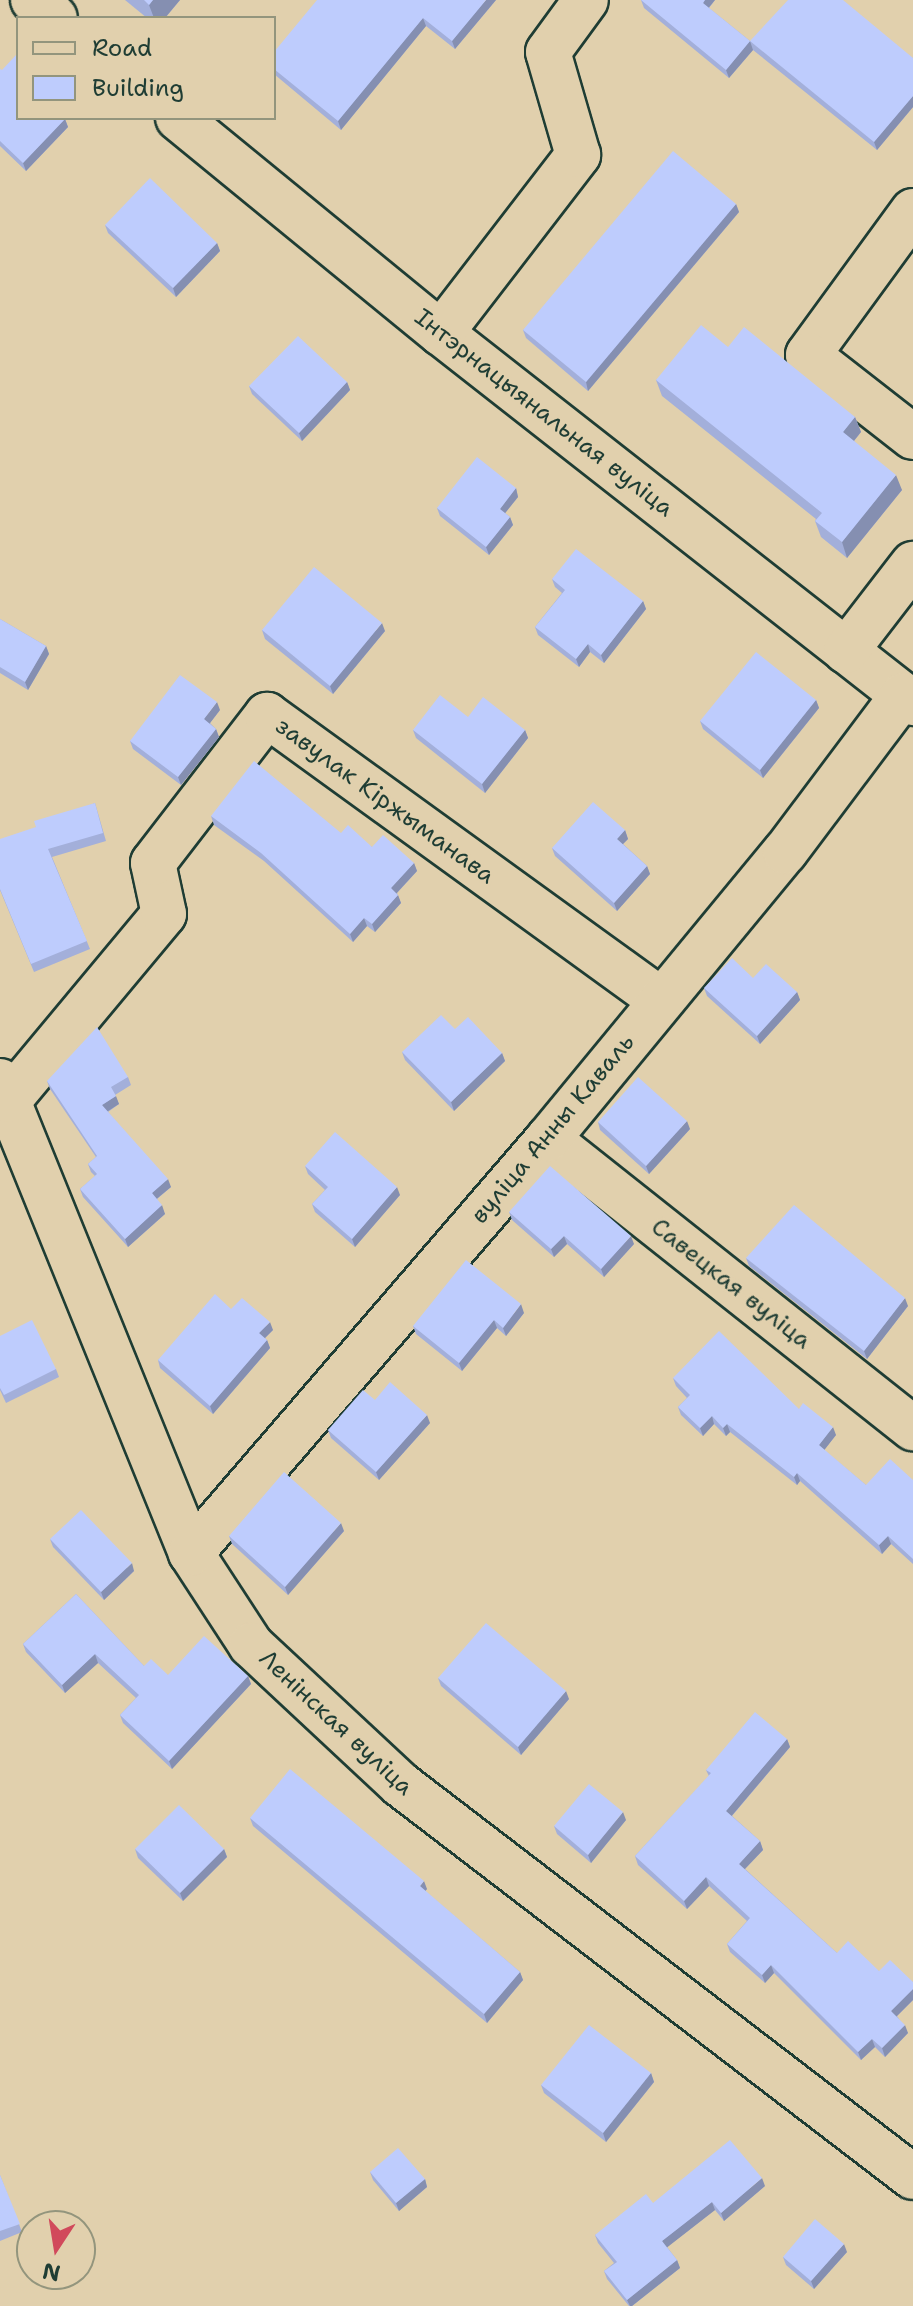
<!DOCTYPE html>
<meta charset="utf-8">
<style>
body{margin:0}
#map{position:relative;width:913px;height:2306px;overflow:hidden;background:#e1d0ad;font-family:"Shantell Sans",sans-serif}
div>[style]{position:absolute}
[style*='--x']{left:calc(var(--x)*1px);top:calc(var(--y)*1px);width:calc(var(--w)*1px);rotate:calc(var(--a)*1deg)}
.roads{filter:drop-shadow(2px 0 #1f3d34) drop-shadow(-2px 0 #1f3d34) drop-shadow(0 2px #1f3d34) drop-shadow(0 -2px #1f3d34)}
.minor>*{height:44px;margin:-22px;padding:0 22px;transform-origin:22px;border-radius:22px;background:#e1d0ad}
.wall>*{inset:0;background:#a3afda}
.shaded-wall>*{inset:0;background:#858fb1}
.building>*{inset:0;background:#beccfd}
span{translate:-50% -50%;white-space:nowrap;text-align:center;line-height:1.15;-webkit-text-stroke:6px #e1d0ad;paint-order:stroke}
.street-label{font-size:24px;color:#1f3d34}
.legend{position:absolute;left:16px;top:16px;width:260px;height:104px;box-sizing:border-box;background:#e1d0ad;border:2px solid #93957d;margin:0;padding:10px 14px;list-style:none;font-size:24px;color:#1f3d34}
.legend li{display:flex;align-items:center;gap:16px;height:40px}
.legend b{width:40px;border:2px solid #93957d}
.north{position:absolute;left:16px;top:2210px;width:80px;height:80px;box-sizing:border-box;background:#e1d0ad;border:2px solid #93957d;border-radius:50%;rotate:192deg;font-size:22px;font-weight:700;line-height:32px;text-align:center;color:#1f3d34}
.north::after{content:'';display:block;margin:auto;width:28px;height:36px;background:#d1495b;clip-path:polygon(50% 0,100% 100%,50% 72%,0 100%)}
</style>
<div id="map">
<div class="roads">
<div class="minor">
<div style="--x:33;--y:0;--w:28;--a:39"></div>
<div style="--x:178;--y:118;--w:340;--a:39.3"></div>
<div style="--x:441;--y:333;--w:600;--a:38.09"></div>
<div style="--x:913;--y:211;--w:178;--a:126.1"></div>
<div style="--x:808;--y:355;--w:133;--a:38"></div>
<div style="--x:441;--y:333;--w:225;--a:-52.4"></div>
<div style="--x:578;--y:155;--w:107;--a:-106.2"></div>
<div style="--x:548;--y:52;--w:64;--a:-53.8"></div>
<div style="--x:846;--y:651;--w:110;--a:-52.4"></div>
<div style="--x:0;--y:1081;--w:509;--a:67.97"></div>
<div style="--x:191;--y:1553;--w:110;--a:56.9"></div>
<div style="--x:251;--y:1645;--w:204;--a:43"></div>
<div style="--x:400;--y:1784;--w:646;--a:37.46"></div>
<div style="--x:9;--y:1100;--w:242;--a:-50.2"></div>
<div style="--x:164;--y:914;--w:52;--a:-102.2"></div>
<div style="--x:153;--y:863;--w:187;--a:-52.4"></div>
<div style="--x:267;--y:715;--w:485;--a:35.9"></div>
<div style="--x:548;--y:1139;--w:466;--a:38.4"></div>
<div style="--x:191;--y:1553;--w:547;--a:-49.23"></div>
<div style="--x:548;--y:1139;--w:372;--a:-50.5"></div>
<div style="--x:785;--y:852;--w:196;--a:-53.1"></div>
</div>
</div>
<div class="wall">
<div style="clip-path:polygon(125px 0,180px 0,165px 18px,147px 18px)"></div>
<div style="clip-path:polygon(496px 0,455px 49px,426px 26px,341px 130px,274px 74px,274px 52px)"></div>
<div style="clip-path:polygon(641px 0,715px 0,709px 8px,750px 41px,913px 58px,913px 107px,877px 150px,753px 50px,729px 78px,644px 8px)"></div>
<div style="clip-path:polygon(0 69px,18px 118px,65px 119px,68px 127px,26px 171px,0 146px)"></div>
<div style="clip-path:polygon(736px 204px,739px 212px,588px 391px,526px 338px,523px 330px)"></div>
<div style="clip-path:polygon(105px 225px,217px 243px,220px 251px,176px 297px,108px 233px)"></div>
<div style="clip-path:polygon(728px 347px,855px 417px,861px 432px,854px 441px,902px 490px,847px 558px,821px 537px,815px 521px,816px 519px,662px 396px,656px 380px)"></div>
<div style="clip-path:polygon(347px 382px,350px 390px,302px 441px,252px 394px,249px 386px)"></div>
<div style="clip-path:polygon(516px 488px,518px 497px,505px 513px,510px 517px,513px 525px,489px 555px,440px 516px,437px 508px)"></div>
<div style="clip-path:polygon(552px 579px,643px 601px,646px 609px,604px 663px,590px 652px,579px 667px,538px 635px,535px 627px,562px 593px,555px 587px)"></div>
<div style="clip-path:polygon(0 619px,46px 646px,49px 654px,28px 690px,0 673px)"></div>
<div style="clip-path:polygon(262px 630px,385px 631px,333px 694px,265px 639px)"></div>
<div style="clip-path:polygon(816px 700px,819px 708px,763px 778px,703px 729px,700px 721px)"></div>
<div style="clip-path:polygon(220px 710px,210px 723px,216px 729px,219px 737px,181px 785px,133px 749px,130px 741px)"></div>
<div style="clip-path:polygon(468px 717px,525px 730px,528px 738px,485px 793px,416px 738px,413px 730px)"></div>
<div style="clip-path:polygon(95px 803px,106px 841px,52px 857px,90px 949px,34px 972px,0 890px,36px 827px)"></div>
<div style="clip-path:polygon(211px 816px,341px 833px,372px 847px,414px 863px,417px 871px,397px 893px,401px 903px,375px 932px,367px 926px,353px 942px,264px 861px,214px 825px)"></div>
<div style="clip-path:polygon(625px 830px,628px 839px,623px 844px,647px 866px,650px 874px,617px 911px,555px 856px,552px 848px)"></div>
<div style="clip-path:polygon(753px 978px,797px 992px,800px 1000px,760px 1044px,707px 996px,704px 988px)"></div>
<div style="clip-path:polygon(402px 1052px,502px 1053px,505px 1061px,454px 1111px,405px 1060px)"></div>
<div style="clip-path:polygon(128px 1077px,131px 1085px,115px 1095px,119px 1104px,108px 1112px,171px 1187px,157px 1199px,165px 1214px,128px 1247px,83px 1197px,80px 1189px,95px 1176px,91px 1172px,88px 1164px,96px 1157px,50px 1089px,47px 1081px)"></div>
<div style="clip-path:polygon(598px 1122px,690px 1129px,649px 1174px,600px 1130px)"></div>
<div style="clip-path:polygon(305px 1166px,400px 1195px,355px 1247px,315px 1212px,312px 1204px,325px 1190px,308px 1174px)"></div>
<div style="clip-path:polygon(509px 1212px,634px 1244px,604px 1277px,567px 1244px,554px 1257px,512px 1220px)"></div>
<div style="clip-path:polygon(746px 1258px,908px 1306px,867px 1359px,749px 1266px)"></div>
<div style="clip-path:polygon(231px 1309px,273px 1330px,265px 1338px,267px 1340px,270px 1348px,213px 1414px,160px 1368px,158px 1360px)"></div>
<div style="clip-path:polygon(524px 1313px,506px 1336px,497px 1328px,462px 1371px,416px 1334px,413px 1326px)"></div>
<div style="clip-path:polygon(0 1336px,56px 1369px,59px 1377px,6px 1403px,0 1390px)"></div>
<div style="clip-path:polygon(673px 1378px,799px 1409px,836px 1435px,824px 1450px,866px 1485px,913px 1480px,913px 1564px,891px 1544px,882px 1554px,800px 1481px,797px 1485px,730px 1432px,726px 1436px,714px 1424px,703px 1436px,681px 1415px,678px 1407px,687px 1398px,676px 1386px)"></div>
<div style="clip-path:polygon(375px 1400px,430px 1423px,379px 1480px,331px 1438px,328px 1430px)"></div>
<div style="clip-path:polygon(344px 1531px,288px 1595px,232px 1544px,229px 1536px)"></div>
<div style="clip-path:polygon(50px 1539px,134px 1571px,104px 1600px,53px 1547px)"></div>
<div style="clip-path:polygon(76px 1594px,144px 1666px,168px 1675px,248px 1676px,251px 1684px,172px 1769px,123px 1723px,120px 1715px,136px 1698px,98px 1663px,65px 1693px,26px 1652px,23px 1644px)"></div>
<div style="clip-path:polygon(438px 1678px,569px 1699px,521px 1755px,441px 1686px)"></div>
<div style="clip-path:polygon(787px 1739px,790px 1747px,732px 1816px,760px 1841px,763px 1850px,745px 1869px,837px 1953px,879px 1971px,913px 1982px,913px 2000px,897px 2016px,908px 2033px,885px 2057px,875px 2047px,861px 2060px,774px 1973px,765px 1983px,730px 1952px,727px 1944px,747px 1921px,709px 1886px,687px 1909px,638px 1865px,635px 1856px,709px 1776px,706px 1770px)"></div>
<div style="clip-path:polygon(250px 1818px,427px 1889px,425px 1891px,520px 1972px,523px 1980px,487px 2023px,253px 1826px)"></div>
<div style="clip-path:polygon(626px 1820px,591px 1863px,557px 1834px,554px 1826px)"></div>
<div style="clip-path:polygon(135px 1849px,224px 1849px,227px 1857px,183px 1901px,138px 1858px)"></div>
<div style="clip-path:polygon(651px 2073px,654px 2082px,606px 2142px,544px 2093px,541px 2085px)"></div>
<div style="clip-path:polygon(370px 2172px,425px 2179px,427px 2187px,399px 2211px,373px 2180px)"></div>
<div style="clip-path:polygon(0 2175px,22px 2232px,0 2241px)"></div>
<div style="clip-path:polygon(765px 2186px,724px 2221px,715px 2210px,667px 2247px,677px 2260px,680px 2268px,632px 2306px,629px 2306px,607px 2279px,604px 2271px,614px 2263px,598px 2243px,595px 2235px,653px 2203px)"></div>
<div style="clip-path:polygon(847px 2252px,814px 2289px,786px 2265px,783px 2257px)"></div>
</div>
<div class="shaded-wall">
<div style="clip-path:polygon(153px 0,180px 0,165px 18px,154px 18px,149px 5px)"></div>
<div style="clip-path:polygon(486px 0,496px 0,455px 49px,452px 41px)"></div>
<div style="clip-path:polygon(705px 0,715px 0,706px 11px,703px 3px)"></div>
<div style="clip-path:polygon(423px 18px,426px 26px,341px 130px,338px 121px)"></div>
<div style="clip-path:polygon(750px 41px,753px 50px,729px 78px,726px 70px)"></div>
<div style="clip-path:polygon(913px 96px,913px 107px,877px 150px,874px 142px)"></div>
<div style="clip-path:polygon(65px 119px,68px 127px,26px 171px,23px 163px)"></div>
<div style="clip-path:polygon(736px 204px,739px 212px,588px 391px,586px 382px)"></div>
<div style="clip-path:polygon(217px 243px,220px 251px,176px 297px,173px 288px)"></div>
<div style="clip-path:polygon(347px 382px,350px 390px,302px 441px,299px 433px)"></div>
<div style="clip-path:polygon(855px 417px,861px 432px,849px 447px,843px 432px)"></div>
<div style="clip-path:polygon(896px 475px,902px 490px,847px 558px,842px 542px)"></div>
<div style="clip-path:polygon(516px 488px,518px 497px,502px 517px,500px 509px)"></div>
<div style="clip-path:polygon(510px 517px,513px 525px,489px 555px,486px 547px)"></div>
<div style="clip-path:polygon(643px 601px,646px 609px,604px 663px,601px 655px)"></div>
<div style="clip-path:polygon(382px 623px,385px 631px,333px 694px,330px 686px)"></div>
<div style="clip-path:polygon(588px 644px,590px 652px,579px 667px,576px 659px)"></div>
<div style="clip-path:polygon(46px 646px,49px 654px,28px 690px,25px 682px)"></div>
<div style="clip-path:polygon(816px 700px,819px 708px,763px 778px,760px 770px)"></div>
<div style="clip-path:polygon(217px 702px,220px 710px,207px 727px,204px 719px)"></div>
<div style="clip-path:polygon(216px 729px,219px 737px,181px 785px,178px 777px)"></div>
<div style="clip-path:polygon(525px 730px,528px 738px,485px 793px,482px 784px)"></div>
<div style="clip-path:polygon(625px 830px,628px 839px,620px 847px,617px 839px)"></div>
<div style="clip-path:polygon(414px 863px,417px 871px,394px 896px,391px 888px)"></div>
<div style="clip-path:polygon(647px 866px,650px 874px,617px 911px,614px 903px)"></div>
<div style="clip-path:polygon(398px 895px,401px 903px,375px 932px,372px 924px)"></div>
<div style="clip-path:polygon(364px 918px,367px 926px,353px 942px,350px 934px)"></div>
<div style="clip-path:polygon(797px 992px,800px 1000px,760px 1044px,757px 1036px)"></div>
<div style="clip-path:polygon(502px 1053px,505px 1061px,454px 1111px,451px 1102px)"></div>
<div style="clip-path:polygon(116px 1096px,119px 1104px,105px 1113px,102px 1105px)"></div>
<div style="clip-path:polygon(687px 1121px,690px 1129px,649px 1174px,646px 1166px)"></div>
<div style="clip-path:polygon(168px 1179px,171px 1187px,154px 1201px,152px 1193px)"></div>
<div style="clip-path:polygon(397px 1187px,400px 1195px,355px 1247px,352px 1239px)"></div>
<div style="clip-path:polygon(162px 1205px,165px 1214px,128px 1247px,125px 1239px)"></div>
<div style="clip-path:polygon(564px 1236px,567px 1244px,554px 1257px,551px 1249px)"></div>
<div style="clip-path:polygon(631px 1236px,634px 1244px,604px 1277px,601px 1269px)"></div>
<div style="clip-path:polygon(905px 1298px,908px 1306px,867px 1359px,864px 1351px)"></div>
<div style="clip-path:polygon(521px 1304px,524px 1313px,506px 1336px,503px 1328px)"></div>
<div style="clip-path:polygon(494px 1320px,497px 1328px,462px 1371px,459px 1363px)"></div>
<div style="clip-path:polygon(270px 1322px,273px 1330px,262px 1341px,259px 1333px)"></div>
<div style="clip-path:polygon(267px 1340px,270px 1348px,213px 1414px,210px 1406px)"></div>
<div style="clip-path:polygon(427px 1415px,430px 1423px,379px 1480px,376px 1472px)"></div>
<div style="clip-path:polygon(712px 1416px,714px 1424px,703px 1436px,700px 1428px)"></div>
<div style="clip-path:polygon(727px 1424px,730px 1432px,726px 1436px,723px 1428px)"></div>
<div style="clip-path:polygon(833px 1427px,836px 1435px,822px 1453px,819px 1445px)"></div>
<div style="clip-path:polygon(797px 1473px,800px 1481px,797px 1485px,794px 1477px)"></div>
<div style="clip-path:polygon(341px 1523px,344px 1531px,288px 1595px,285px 1587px)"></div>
<div style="clip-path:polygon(888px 1536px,891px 1544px,882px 1554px,879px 1545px)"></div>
<div style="clip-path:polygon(132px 1563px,134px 1571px,104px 1600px,101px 1592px)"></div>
<div style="clip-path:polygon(95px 1654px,98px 1663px,65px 1693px,62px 1685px)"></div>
<div style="clip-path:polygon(248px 1676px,251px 1684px,172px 1769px,169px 1761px)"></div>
<div style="clip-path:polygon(566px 1691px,569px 1699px,521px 1755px,518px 1747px)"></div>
<div style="clip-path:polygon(787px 1739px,790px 1747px,729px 1819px,726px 1811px)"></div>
<div style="clip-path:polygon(623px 1812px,626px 1820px,591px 1863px,588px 1855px)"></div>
<div style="clip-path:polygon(760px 1841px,763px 1850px,742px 1872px,739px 1864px)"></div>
<div style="clip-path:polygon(224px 1849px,227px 1857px,183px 1901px,180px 1893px)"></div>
<div style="clip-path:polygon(706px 1877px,709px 1886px,687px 1909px,684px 1901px)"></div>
<div style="clip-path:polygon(424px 1881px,427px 1889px,423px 1894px,420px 1886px)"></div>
<div style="clip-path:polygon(771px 1965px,774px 1973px,765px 1983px,762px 1975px)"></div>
<div style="clip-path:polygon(520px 1972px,523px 1980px,487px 2023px,484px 2014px)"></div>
<div style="clip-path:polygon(913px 1989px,913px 2000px,894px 2019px,891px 2011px)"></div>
<div style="clip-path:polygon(905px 2025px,908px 2033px,885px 2057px,882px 2048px)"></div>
<div style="clip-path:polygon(872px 2039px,875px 2047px,861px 2060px,858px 2052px)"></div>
<div style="clip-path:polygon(651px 2073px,654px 2082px,606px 2142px,603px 2133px)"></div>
<div style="clip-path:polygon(762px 2178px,765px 2186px,724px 2221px,721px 2213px)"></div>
<div style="clip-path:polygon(425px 2179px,427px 2187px,399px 2211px,396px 2203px)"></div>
<div style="clip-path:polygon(712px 2202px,715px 2210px,665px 2249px,662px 2241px)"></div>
<div style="clip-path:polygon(844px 2244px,847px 2252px,814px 2289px,811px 2281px)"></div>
<div style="clip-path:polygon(677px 2260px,680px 2268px,632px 2306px,630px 2306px,627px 2300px)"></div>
</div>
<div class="building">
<div style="clip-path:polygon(144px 0,153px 0,149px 5px)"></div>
<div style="clip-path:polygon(317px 0,486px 0,452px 41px,423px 18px,338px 121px,274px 69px,274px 52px)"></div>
<div style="clip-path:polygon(641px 0,705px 0,703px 3px,750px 41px,726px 70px)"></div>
<div style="clip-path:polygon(788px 0,843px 0,913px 58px,913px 96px,874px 142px,750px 41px)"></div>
<div style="clip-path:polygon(17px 54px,18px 56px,18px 118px,63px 118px,65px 119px,23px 163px,0 141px,0 69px,2px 70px)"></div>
<div style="clip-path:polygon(673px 151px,736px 204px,586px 382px,523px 330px)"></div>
<div style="clip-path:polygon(150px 178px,217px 243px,173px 288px,105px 225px)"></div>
<div style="clip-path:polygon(701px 325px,728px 347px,744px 327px,855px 417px,843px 432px,896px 475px,842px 542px,815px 521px,822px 513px,656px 380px)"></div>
<div style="clip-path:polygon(298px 336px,347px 382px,299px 433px,249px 386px)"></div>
<div style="clip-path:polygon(477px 457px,516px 488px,500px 509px,510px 517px,486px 547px,437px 508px)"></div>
<div style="clip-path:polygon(576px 549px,643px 601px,601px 655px,588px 644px,576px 659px,535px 627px,565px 590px,552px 579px)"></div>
<div style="clip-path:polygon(314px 567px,382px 623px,330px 686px,262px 630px)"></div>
<div style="clip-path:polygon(0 619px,46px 646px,25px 682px,0 667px)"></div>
<div style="clip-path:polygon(756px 652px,816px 700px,760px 770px,700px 721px)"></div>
<div style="clip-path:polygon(180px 675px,217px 702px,204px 719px,216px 729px,178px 777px,130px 741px)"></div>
<div style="clip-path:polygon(440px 695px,468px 717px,483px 697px,525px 730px,482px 784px,413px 730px)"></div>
<div style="clip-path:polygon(254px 761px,341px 833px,348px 825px,372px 847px,383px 835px,414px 863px,391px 888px,398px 895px,372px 924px,364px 918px,350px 934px,261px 853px,211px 816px)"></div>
<div style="clip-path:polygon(593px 802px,625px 830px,617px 839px,647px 866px,614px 903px,552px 848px)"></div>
<div style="clip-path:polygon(95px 803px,103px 833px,48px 849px,87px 941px,31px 964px,0 889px,0 839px,36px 827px,34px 821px)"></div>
<div style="clip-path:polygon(732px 958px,753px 978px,766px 964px,797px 992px,757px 1036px,704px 988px)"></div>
<div style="clip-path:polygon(441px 1015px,455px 1029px,468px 1017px,502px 1053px,451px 1102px,402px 1052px)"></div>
<div style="clip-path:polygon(97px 1027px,128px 1077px,111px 1087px,116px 1096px,102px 1105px,168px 1179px,152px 1193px,162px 1205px,125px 1239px,80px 1189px,97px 1174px,88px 1164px,97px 1156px,47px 1081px)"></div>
<div style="clip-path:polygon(638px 1077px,687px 1121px,646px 1166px,598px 1122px)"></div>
<div style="clip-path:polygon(335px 1132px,397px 1187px,352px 1239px,312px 1204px,328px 1187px,305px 1166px)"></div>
<div style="clip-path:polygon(550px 1166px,631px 1236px,601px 1269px,564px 1236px,551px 1249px,509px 1212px)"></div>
<div style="clip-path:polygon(794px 1205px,905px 1298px,864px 1351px,746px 1258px)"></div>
<div style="clip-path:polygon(466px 1260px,521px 1304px,503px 1328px,494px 1320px,459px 1363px,413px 1326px)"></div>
<div style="clip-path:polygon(215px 1294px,231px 1309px,242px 1298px,270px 1322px,259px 1333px,267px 1340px,210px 1406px,158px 1360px)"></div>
<div style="clip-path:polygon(32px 1320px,56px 1369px,4px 1395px,0 1388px,0 1336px)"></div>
<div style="clip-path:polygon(719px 1331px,799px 1409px,803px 1403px,833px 1427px,819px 1445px,866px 1485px,890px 1459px,913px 1480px,913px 1559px,888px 1536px,879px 1545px,797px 1473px,794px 1477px,727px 1424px,723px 1428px,712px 1416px,700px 1428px,678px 1407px,690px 1395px,673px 1378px)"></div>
<div style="clip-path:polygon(390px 1382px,427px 1415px,376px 1472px,328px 1430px,363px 1390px,375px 1400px)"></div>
<div style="clip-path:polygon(284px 1472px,341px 1523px,285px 1587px,229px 1536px)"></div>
<div style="clip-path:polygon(81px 1510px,132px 1563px,101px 1592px,50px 1539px)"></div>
<div style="clip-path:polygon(76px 1594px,144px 1666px,151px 1659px,168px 1675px,204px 1636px,248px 1676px,169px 1761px,120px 1715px,139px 1695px,95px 1654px,62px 1685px,23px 1644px)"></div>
<div style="clip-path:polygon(486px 1623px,566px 1691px,518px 1747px,438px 1678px)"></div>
<div style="clip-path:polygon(755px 1712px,787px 1739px,726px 1811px,760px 1841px,739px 1864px,837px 1953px,848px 1941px,879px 1971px,890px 1960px,913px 1982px,913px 1989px,891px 2011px,905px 2025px,882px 2048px,872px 2039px,858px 2052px,771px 1965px,762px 1975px,727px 1944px,750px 1918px,706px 1877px,684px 1901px,635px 1856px,711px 1773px,706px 1770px)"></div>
<div style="clip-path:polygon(290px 1769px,424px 1881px,420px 1886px,520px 1972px,484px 2014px,250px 1818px)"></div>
<div style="clip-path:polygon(589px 1784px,623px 1812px,588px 1855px,554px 1826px)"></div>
<div style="clip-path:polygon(179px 1805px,224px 1849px,180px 1893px,135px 1849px)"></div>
<div style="clip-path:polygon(589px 2025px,651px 2073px,603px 2133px,541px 2085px)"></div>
<div style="clip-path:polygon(730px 2140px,762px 2178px,721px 2213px,712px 2202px,662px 2241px,677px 2260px,627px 2300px,604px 2271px,617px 2262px,595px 2235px,646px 2194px,653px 2203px)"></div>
<div style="clip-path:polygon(398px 2148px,425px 2179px,396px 2203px,370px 2172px)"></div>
<div style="clip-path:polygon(0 2175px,20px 2224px,0 2231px)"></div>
<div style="clip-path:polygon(815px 2219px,844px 2244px,811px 2281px,783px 2257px)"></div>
</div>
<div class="street-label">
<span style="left:544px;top:413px;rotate:38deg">Інтэрнацыянальная вуліца</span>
<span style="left:385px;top:801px;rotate:36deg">завулак Кіржыманава</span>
<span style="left:553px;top:1129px;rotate:-50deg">вуліца Анны Каваль</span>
<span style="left:731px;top:1284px;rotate:38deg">Савецкая вуліца</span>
<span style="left:336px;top:1723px;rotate:43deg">Ленінская вуліца</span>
</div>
<ul class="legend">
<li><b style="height:10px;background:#e1d0ad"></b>Road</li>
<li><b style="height:22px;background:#beccfd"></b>Building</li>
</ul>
<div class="north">N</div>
</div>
